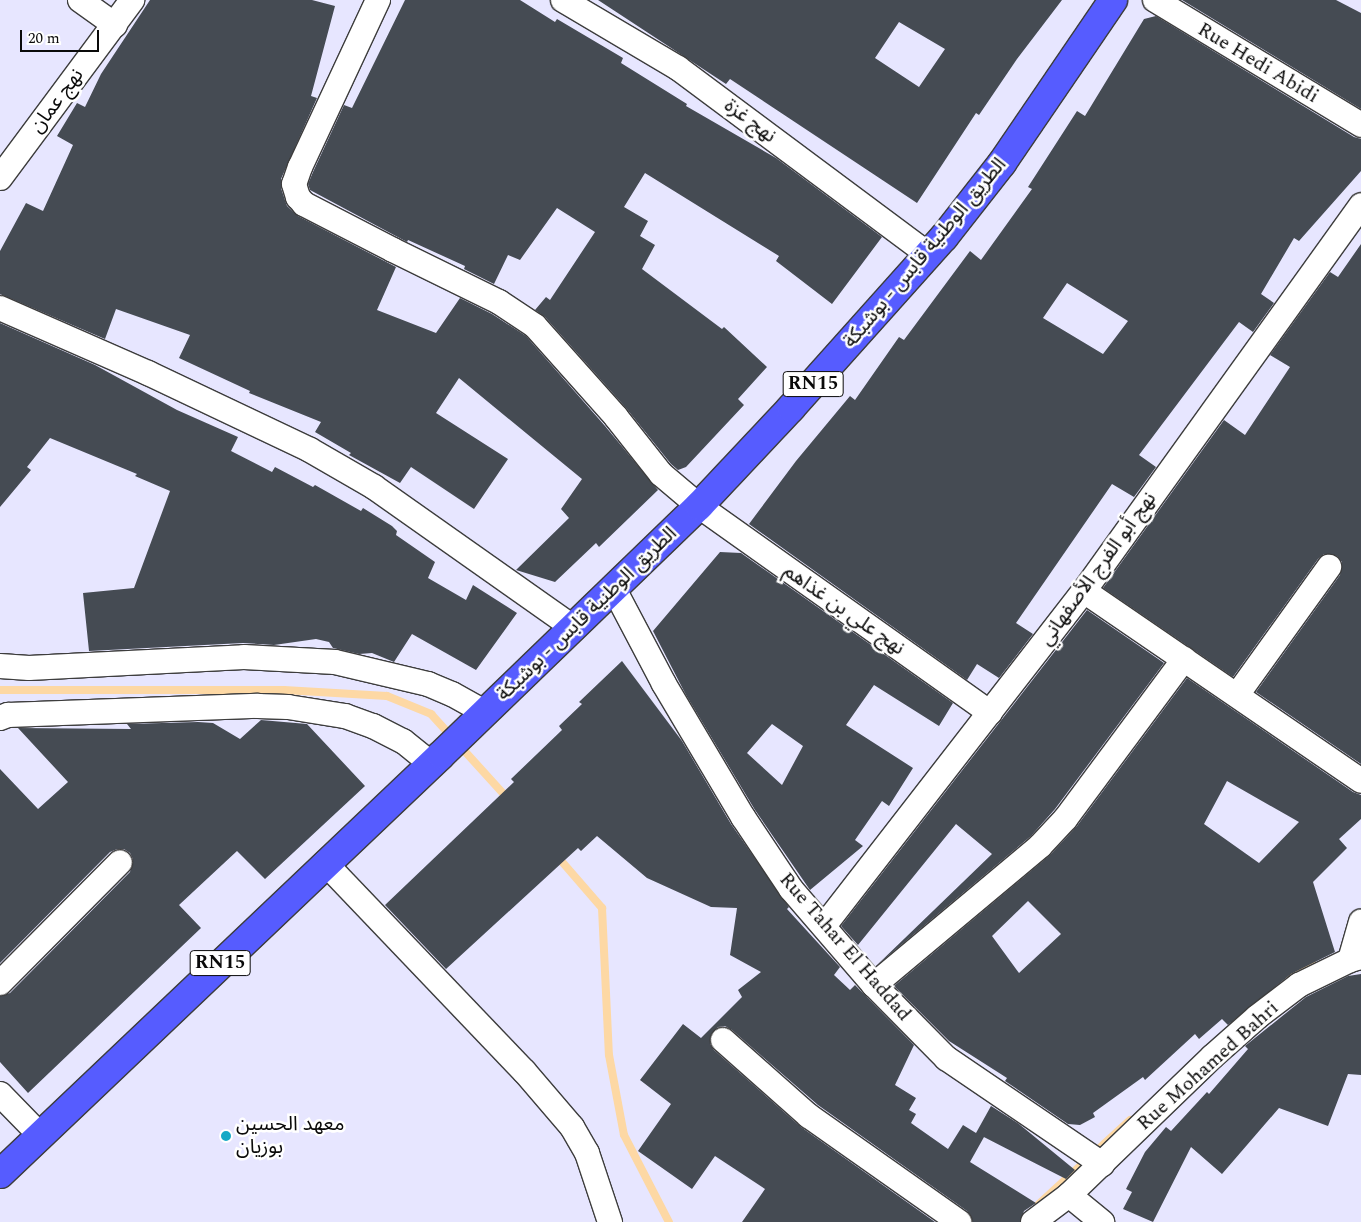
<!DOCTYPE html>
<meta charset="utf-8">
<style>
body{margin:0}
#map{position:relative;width:1361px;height:1222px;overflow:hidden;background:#e7e6ff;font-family:Spectral,"Noto Sans Arabic",serif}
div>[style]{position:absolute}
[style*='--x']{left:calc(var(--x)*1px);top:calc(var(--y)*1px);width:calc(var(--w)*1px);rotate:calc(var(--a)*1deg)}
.stream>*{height:8px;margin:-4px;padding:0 4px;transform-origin:4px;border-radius:4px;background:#fdd8a4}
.building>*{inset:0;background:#454b53}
.roads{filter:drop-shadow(1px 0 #3d3d3d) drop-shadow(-1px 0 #3d3d3d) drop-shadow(0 1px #3d3d3d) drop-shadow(0 -1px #3d3d3d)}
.minor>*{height:24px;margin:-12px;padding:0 12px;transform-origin:12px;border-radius:12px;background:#fff}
.primary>*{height:28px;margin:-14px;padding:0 14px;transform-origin:14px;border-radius:14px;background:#565cff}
.dots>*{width:14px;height:14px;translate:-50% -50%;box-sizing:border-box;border:2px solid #fff;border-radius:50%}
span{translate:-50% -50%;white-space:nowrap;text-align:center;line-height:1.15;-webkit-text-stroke:5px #fff;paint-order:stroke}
.shield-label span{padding:1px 4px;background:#fff;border:1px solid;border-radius:4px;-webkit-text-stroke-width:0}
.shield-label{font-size:19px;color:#0a0a0a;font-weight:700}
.street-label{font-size:20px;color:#0a0a0a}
.poi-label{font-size:20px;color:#0a0a0a}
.left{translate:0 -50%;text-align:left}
.scale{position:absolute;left:20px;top:30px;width:79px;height:22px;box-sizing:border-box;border:2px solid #0a0a0a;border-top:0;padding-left:6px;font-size:15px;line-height:18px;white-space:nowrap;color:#0a0a0a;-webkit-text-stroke:4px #fff;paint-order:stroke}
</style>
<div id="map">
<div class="stream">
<div style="--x:0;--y:690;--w:284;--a:0"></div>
<div style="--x:284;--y:690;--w:103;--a:3.3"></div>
<div style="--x:387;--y:696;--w:48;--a:22.2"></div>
<div style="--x:431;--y:714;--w:116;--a:47.8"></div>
<div style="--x:557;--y:856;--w:69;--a:49.1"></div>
<div style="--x:602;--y:908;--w:147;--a:87.3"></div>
<div style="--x:609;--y:1055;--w:81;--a:79.4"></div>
<div style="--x:624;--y:1135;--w:98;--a:62.7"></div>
<div style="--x:1290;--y:979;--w:28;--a:-39"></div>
<div style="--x:1039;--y:1204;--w:124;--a:-42.7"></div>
</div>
<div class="building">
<div style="clip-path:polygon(150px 0,312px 0,335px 6px,311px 96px,317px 98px,281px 179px,281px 188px,287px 206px,298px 216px,396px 267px,377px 310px,436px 333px,460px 298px,492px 314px,526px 336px,605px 426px,658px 490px,599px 547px,596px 543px,555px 582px,516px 570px,569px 518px,561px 509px,582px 479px,459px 378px,436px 413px,508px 459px,474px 509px,411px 467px,400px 483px,349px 455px,351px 453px,315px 432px,321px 422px,249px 393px,250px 391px,179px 358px,190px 335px,116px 309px,105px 339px,0 294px,0 251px,26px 203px,43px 211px,73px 145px,57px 136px,77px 103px,85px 107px,101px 74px)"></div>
<div style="clip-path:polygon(405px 0,520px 0,555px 22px,557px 19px,623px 58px,621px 63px,687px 104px,686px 106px,776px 158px,882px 237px,832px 304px,776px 261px,779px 256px,645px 173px,624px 207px,648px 221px,640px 236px,655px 245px,642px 269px,722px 329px,724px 327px,767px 367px,738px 399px,744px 405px,686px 467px,678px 470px,671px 464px,626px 408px,545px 317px,535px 310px,546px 297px,550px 300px,595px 232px,557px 208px,520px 260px,508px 255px,494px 284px,464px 269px,465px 266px,408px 240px,407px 242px,310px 190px,308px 184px,313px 172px,344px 105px,352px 108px)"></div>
<div style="clip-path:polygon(evenodd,598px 0,1062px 0,1017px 59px,979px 115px,976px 113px,917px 203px,730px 79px,726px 84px,598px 0,899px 22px,945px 49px,919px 87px,875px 58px,899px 22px)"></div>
<div style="clip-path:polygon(1182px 0,1336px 0,1361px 13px,1361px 109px)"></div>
<div style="clip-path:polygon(evenodd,1156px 16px,1354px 137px,1361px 139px,1361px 171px,1299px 241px,1294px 238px,1261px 294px,1274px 303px,1253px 332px,1239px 322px,1139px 455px,1156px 467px,1134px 497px,1112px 484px,1016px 623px,1033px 634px,999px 678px,977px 664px,967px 680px,749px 524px,796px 461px,850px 396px,855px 400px,899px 337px,904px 340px,970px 251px,981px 260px,1032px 189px,1028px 187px,1077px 111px,1085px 116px,1144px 19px,1156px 16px,1067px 283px,1128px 321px,1103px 354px,1043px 318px,1067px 283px)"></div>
<div style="clip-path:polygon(1361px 244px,1361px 764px,1256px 692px,1340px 575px,1342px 562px,1337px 556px,1324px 554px,1318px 559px,1233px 677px,1103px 588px,1224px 420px,1245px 435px,1290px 367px,1270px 355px,1330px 272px,1338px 277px)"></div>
<div style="clip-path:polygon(0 323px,95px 365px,177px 410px,238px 437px,231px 451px,272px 472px,275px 467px,313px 487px,315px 485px,361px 511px,363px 508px,392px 526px,397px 531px,396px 535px,435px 562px,428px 578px,466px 600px,473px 585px,517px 613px,476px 670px,412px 634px,394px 662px,372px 653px,359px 654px,333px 648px,329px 642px,316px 639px,274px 645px,243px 643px,89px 651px,83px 593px,134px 588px,170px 491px,135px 476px,137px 474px,50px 438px,27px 467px,31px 470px,0 507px)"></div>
<div style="clip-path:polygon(evenodd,720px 552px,741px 553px,953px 703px,939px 726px,874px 685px,846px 725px,913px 768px,889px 806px,882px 801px,855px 840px,863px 846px,810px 890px,755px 810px,686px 695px,653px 631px,720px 552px,772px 724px,803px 746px,782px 785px,747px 753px,772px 724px)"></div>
<div style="clip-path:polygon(1087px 610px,1164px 663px,1055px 809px,1031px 836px,876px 966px,992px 854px,956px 824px,858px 945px,841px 926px)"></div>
<div style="clip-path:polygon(622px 661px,682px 741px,731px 824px,789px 907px,787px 909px,840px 967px,834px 975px,850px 990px,855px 985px,914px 1045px,895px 1085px,916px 1098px,909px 1110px,916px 1114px,911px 1123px,948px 1149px,963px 1125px,976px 1133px,991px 1106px,1019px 1124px,1075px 1170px,1066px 1179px,980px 1135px,984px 1137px,970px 1162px,1036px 1203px,1024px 1211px,1020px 1222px,973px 1222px,967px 1211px,818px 1105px,732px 1030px,725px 1026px,718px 1027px,710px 1037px,710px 1044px,714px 1050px,801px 1127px,935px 1222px,742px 1222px,765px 1189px,715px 1156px,692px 1189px,638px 1151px,671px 1104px,640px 1080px,683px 1024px,701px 1038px,742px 997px,738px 990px,761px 972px,730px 955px,737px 908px,711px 907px,647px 878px,597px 836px,581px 851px,578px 848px,446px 969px,385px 905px,514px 782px,511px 779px,562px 730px,559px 726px,582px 704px,579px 702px)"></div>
<div style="clip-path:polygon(evenodd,1187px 678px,1353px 792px,1361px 795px,1361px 819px,1339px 839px,1347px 848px,1313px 882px,1335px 952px,1291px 974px,1228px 1025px,1222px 1019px,1199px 1039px,1195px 1034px,1145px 1080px,1143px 1077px,1093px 1113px,1095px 1117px,1080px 1125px,1068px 1124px,1005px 1081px,1007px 1078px,949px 1041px,894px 986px,1050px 855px,1077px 826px,1187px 678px,1227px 781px,1299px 822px,1259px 863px,1204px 824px,1227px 781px,1187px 678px,1028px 901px,1061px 934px,1019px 973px,992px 936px,1028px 901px)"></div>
<div style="clip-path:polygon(261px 720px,307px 724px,365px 786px,265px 879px,237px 851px,179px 905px,201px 928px,28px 1093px,0 1062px,0 996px,10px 993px,130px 872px,133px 859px,130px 853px,124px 849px,117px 849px,110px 852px,0 963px,0 769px,38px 809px,68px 782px,18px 728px,131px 729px,127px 724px,198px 722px,213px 723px,240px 739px)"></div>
<div style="clip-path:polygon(1361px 974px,1361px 1075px,1348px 1074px,1328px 1126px,1279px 1108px,1222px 1174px,1191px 1147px,1153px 1222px,1123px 1209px,1132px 1192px,1126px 1189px,1145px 1152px,1166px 1127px,1171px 1131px,1207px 1092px,1209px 1094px,1248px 1049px,1245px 1046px,1306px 997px,1348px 976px)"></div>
</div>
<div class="roads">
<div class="minor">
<div style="--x:80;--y:0;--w:43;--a:35.5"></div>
<div style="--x:378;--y:0;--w:184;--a:115"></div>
<div style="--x:300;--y:167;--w:18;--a:109"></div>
<div style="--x:294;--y:184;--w:14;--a:73"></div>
<div style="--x:298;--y:197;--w:9;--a:49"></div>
<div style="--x:304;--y:204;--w:100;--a:27.3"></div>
<div style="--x:393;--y:250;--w:118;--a:26.1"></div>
<div style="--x:499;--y:302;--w:43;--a:33.7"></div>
<div style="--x:535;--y:326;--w:122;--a:48.3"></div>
<div style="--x:616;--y:417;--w:73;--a:51.7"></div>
<div style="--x:661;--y:474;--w:50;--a:40.1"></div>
<div style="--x:699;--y:506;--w:357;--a:35.4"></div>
<div style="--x:563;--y:0;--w:134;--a:30.6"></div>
<div style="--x:678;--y:68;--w:313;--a:36.7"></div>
<div style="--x:1155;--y:0;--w:241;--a:31.2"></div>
<div style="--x:0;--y:178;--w:222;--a:-53.4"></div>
<div style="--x:0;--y:308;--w:162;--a:23.7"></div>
<div style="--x:148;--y:373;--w:179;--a:25.4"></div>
<div style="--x:310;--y:450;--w:74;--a:30"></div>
<div style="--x:374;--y:487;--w:245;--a:35.2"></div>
<div style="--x:614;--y:589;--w:107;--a:62.2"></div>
<div style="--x:664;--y:684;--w:155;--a:59.3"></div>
<div style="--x:743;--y:817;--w:87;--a:56.3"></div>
<div style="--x:791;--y:889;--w:127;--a:49.2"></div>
<div style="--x:874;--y:985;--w:103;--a:45.4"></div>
<div style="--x:946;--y:1058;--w:189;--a:34.2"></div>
<div style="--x:1084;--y:591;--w:336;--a:34.4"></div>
<div style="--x:0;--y:666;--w:29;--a:4"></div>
<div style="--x:29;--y:668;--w:215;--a:-2.9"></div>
<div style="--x:244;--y:657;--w:91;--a:3.1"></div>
<div style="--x:335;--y:662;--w:96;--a:13.3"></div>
<div style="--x:428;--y:684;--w:26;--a:23"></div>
<div style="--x:452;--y:694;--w:38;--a:29"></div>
<div style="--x:1237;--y:695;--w:158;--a:-54.3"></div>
<div style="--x:0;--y:718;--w:9;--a:-21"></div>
<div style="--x:8;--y:715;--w:250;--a:-2.1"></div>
<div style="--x:258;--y:706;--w:30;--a:2"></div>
<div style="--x:288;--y:707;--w:58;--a:9"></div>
<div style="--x:345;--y:716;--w:30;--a:20"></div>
<div style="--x:373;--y:726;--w:34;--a:27"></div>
<div style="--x:403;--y:741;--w:36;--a:39"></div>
<div style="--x:325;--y:863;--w:288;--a:46.3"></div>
<div style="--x:524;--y:1071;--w:74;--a:49.4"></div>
<div style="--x:572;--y:1127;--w:30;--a:60"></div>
<div style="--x:587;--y:1153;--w:73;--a:71.6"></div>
<div style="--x:824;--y:926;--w:424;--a:-52.2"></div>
<div style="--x:1084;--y:591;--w:475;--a:-54.3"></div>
<div style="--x:1350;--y:960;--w:40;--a:-74"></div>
<div style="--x:0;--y:983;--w:170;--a:-45.2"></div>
<div style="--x:874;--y:985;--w:217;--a:-39.9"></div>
<div style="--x:1040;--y:846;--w:38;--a:-47"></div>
<div style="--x:1066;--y:818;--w:198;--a:-53.4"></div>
<div style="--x:723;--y:1040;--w:115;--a:41.5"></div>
<div style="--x:809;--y:1116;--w:184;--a:35.2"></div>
<div style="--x:0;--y:1094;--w:56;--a:45.7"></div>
<div style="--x:1069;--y:1195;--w:43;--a:39.3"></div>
<div style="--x:1033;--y:1222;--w:45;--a:-36.9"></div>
<div style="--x:1069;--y:1195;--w:199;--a:-44"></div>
<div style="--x:1212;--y:1057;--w:60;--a:-41.6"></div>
<div style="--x:1257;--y:1017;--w:53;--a:-37.3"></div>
<div style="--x:1299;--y:985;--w:57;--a:-26.1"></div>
<div style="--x:1350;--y:960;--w:11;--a:-15"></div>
</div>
<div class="primary">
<div style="--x:0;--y:1174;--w:608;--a:-43.53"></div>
<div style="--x:441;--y:755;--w:359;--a:-44"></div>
<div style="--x:699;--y:506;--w:134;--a:-46.8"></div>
<div style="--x:791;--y:408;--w:229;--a:-48.2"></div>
<div style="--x:944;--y:237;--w:94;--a:-51.9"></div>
<div style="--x:1002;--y:163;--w:197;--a:-55.7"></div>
</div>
</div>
<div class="dots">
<div style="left:226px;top:1136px;background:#15a9c6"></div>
</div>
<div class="shield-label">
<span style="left:813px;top:384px">RN15</span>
<span style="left:220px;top:963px">RN15</span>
</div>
<div class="street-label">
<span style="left:1258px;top:63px;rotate:31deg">Rue Hedi Abidi</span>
<span style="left:57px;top:101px;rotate:-53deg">نهج عمان</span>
<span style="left:750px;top:121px;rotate:37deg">نهج غزة</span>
<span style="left:925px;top:253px;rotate:-50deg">الطريق الوطنية قابس - بوشبكة</span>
<span style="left:1098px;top:569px;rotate:-54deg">نهج أبو الفرج الأصفهاني</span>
<span style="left:844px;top:610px;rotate:35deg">نهج علي بن غذاهم</span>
<span style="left:587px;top:614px;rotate:-44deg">الطريق الوطنية قابس - بوشبكة</span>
<span style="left:845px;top:947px;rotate:49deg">Rue Tahar El Haddad</span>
<span style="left:1208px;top:1066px;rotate:-42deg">Rue Mohamed Bahri</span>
</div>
<div class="poi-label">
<span class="left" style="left:236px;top:1136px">معهد الحسين<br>بوزيان</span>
</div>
<div class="scale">20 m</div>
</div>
